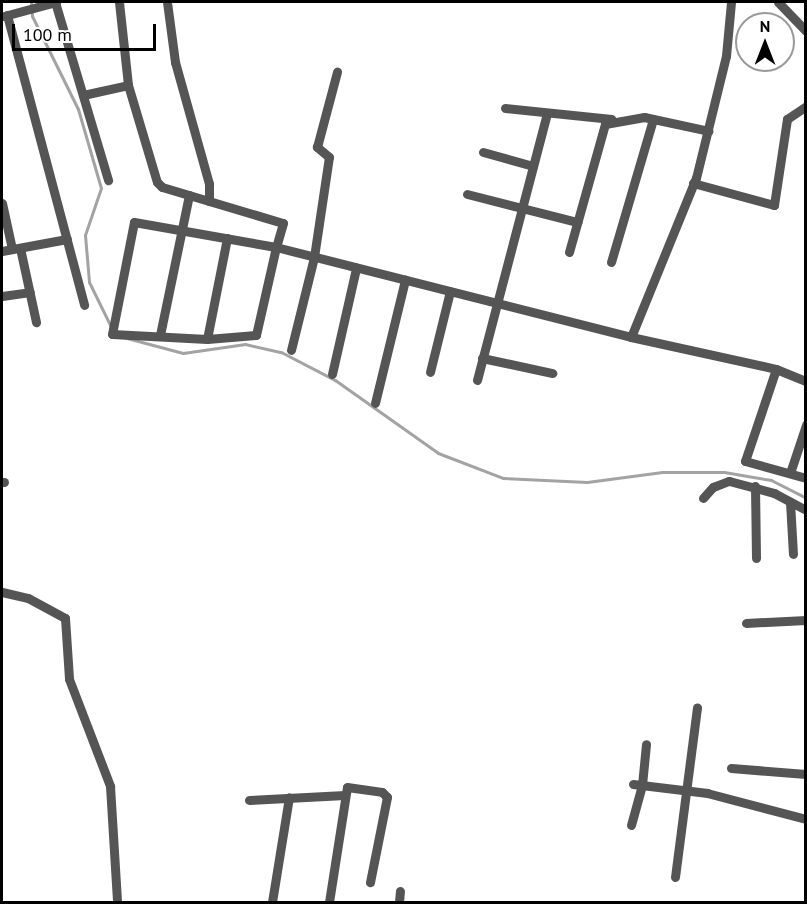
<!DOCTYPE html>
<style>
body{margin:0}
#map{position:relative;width:807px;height:904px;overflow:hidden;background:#fff;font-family:"PT Sans",sans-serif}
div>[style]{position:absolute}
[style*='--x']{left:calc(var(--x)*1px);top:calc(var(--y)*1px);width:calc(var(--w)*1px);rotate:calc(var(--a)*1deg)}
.stream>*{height:3px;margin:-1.5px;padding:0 1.5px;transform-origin:1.5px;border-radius:1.5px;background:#a3a3a3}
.street>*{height:9px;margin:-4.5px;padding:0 4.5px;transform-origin:4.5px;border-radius:4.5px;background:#555}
span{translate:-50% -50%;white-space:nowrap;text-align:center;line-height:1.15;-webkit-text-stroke:5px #fff;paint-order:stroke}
.frame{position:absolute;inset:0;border:3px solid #000;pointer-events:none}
.north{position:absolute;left:735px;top:12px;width:60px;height:60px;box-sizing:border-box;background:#fff;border:2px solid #999;border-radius:50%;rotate:0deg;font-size:16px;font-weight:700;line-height:24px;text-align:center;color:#000}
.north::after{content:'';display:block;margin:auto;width:21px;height:27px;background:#000;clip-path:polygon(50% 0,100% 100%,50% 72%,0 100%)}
.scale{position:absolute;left:12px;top:24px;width:144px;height:27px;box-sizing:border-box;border:3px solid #000;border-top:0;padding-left:8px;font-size:18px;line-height:21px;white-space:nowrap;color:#000;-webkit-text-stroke:4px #fff;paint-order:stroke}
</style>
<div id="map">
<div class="stream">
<div style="--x:31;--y:2;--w:14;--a:86"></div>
<div style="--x:32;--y:16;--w:104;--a:63.7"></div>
<div style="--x:78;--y:109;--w:82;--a:73.8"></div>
<div style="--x:101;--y:188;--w:50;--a:108.8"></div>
<div style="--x:85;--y:235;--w:47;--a:85.1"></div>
<div style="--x:89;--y:282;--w:50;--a:63.9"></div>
<div style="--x:123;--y:337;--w:62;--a:14.9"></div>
<div style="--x:183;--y:353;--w:63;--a:-8.3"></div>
<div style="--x:245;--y:344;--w:37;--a:13"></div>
<div style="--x:281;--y:352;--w:61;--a:27.4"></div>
<div style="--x:335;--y:380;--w:126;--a:35.3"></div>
<div style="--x:438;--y:453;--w:70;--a:21"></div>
<div style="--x:503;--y:478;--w:84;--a:2.7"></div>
<div style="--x:587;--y:482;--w:76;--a:-7.6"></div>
<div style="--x:662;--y:472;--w:62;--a:0"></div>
<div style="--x:724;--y:472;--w:48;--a:9.7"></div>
<div style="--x:771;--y:480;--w:39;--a:27"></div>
</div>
<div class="street">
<div style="--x:55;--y:2;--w:186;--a:73.4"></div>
<div style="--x:119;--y:2;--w:83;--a:83.8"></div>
<div style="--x:128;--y:85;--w:101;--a:73.4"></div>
<div style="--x:157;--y:182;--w:7;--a:45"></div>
<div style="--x:162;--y:187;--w:126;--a:16.6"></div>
<div style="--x:283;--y:223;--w:25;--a:106"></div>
<div style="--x:276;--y:247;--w:90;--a:102.8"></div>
<div style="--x:256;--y:335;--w:49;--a:175.3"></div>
<div style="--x:207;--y:339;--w:95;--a:-177"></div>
<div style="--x:112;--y:334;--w:114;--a:-78.9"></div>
<div style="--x:134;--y:222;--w:144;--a:10"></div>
<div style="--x:276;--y:247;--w:366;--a:14.2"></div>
<div style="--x:631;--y:337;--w:148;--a:12.4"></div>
<div style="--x:776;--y:369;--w:32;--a:22"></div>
<div style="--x:167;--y:2;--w:61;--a:82.4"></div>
<div style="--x:175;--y:62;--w:127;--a:74.4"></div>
<div style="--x:209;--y:184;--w:17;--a:90"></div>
<div style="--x:778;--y:2;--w:40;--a:46"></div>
<div style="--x:7;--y:15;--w:300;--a:75.1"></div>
<div style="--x:4;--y:16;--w:54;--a:-15.1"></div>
<div style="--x:83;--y:95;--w:46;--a:-12.5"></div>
<div style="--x:505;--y:108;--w:107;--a:5.9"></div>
<div style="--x:483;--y:152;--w:52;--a:15.6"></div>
<div style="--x:693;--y:183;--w:84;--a:15.2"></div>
<div style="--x:774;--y:205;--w:87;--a:-81.4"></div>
<div style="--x:787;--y:119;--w:23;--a:-34"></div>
<div style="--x:467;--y:194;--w:114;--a:14.3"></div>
<div style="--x:2;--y:203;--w:47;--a:77.7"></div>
<div style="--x:20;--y:248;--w:76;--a:77.8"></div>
<div style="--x:2;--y:251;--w:66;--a:-10.5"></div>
<div style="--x:569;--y:252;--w:133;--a:-74.3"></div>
<div style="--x:605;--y:124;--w:40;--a:-10"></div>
<div style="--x:644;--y:117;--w:66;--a:12.2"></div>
<div style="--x:611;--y:262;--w:149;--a:-73.6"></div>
<div style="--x:2;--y:296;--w:28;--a:-8"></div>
<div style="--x:160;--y:335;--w:143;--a:-78.3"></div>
<div style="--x:631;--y:337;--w:172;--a:-67.8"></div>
<div style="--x:696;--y:178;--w:126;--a:-76.2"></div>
<div style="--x:726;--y:56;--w:54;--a:-84.7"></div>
<div style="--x:207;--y:339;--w:103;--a:-78.8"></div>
<div style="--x:291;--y:350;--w:96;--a:-76.1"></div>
<div style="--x:314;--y:257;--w:101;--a:-81.5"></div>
<div style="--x:329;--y:157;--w:16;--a:-140"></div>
<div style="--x:317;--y:147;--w:78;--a:-75.1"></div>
<div style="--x:482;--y:358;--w:72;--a:12.1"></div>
<div style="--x:776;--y:369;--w:97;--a:108.6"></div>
<div style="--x:745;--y:461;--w:63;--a:15.6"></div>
<div style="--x:430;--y:372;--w:83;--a:-76.1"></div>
<div style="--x:332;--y:374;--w:109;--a:-77.2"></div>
<div style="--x:477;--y:380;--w:275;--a:-75.3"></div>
<div style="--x:375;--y:403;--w:127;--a:-76.3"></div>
<div style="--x:790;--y:473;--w:51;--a:-71.6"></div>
<div style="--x:2;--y:482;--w:2;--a:0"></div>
<div style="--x:755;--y:486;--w:72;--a:89.2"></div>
<div style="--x:703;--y:498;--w:15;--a:-48"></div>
<div style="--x:713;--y:487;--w:17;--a:-21"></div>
<div style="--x:729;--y:481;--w:47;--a:14.9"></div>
<div style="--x:774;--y:493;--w:36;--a:28"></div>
<div style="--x:790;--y:502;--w:52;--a:86.7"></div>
<div style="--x:2;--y:592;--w:27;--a:13"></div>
<div style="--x:28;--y:598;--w:42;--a:28.4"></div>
<div style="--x:65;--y:618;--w:61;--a:86.2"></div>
<div style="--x:69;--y:679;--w:115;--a:69"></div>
<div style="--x:110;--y:786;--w:116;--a:86.5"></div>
<div style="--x:746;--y:623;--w:60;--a:-2.9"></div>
<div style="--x:731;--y:768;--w:75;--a:4.6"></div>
<div style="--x:633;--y:784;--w:75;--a:6.9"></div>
<div style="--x:707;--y:793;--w:102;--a:14.7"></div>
<div style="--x:249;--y:800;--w:96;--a:-3"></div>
<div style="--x:631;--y:825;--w:41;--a:-74.6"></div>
<div style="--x:642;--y:785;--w:41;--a:-84.4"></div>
<div style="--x:675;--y:877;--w:171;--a:-82.6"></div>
<div style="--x:272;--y:902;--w:106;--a:-80.8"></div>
<div style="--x:329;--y:902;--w:116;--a:-81.1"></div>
<div style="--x:347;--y:787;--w:35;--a:8"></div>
<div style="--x:382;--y:792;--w:7;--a:45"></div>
<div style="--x:387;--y:797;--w:87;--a:101.3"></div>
<div style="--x:399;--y:902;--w:11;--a:-85"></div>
</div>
<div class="frame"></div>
<div class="north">N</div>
<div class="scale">100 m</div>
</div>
